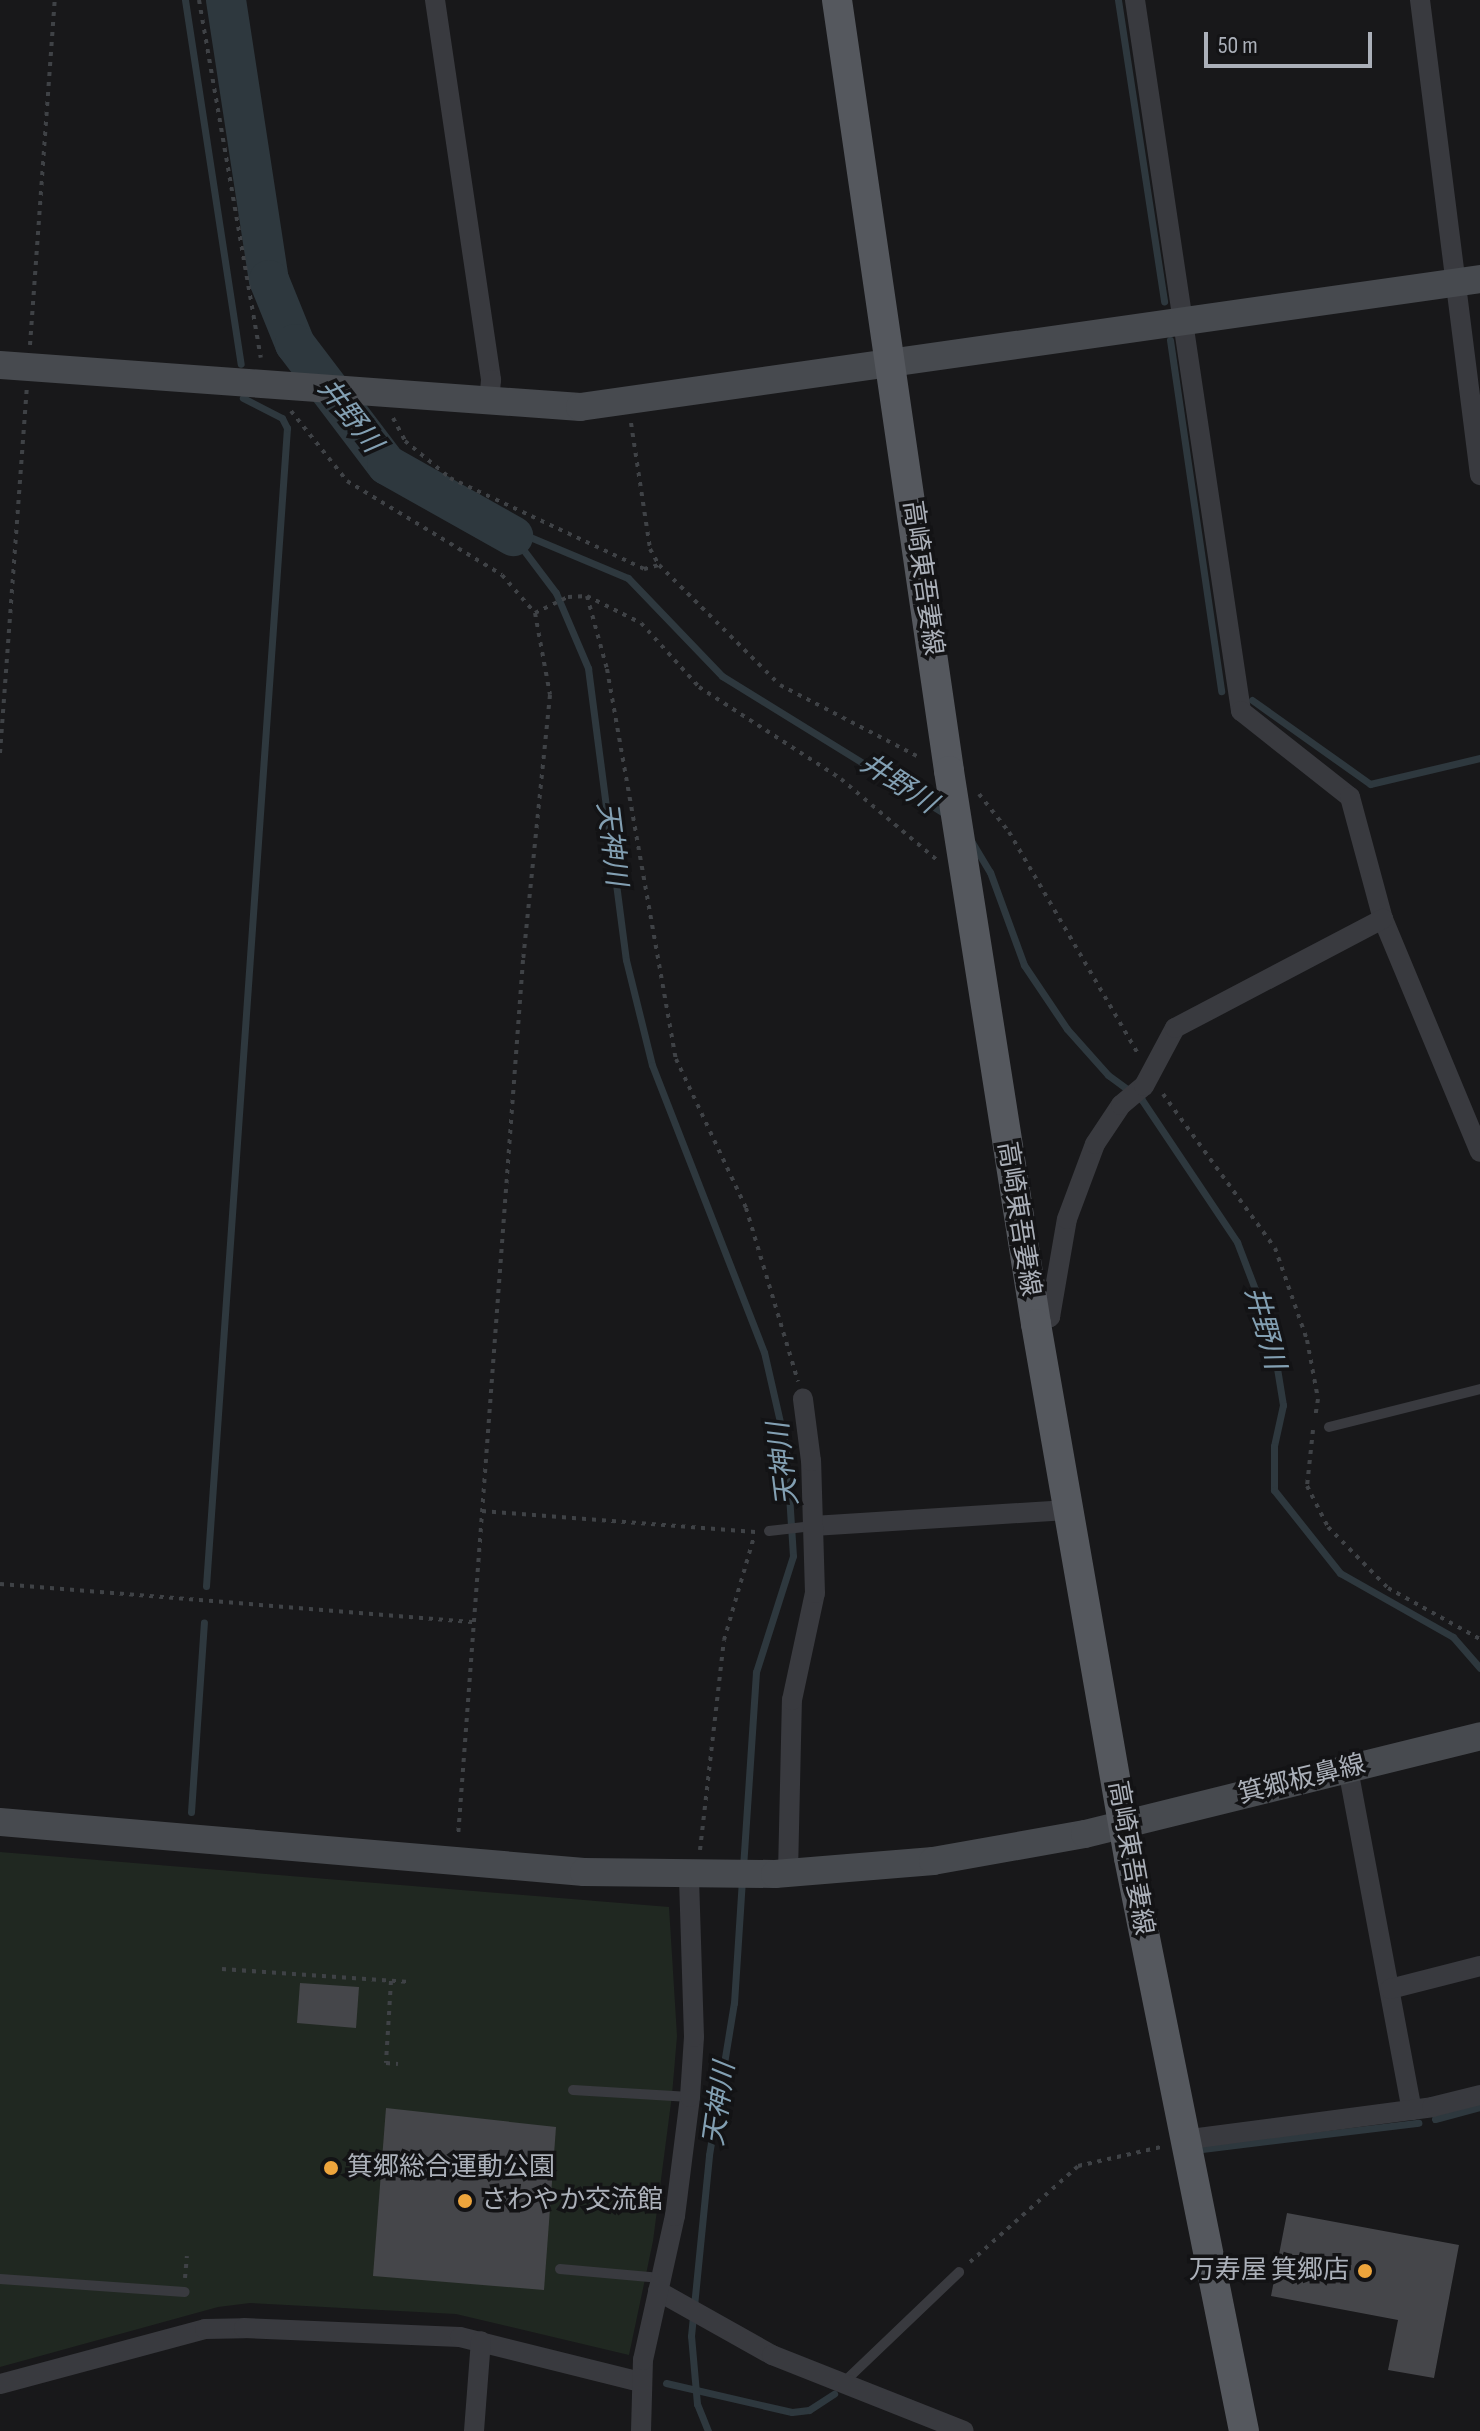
<!DOCTYPE html>
<meta charset="utf-8">
<style>
body{margin:0}
#map{position:relative;width:1480px;height:2431px;overflow:hidden;background:#18181a;font-family:"Sofia Sans Condensed","Noto Sans JP",sans-serif}
div>[style]{position:absolute}
[style*='--x']{left:calc(var(--x)*1px);top:calc(var(--y)*1px);width:calc(var(--w)*1px);rotate:calc(var(--a)*1deg)}
.green>*{inset:0;background:#202821}
.stream>*{height:7px;margin:-3.5px;padding:0 3.5px;transform-origin:3.5px;border-radius:3.5px;background:#2e383e}
.river>*{height:40px;margin:-20px;padding:0 20px;transform-origin:20px;border-radius:20px;background:#2e383e}
.building>*{inset:0;background:#45464a}
.path>*{height:4px;margin-top:-2px;transform-origin:0;background:repeating-linear-gradient(90deg,#3f4246 0 4px,transparent 0 10px)}
.lane>*{height:10px;margin:-5px;padding:0 5px;transform-origin:5px;border-radius:5px;background:#393a3f}
.street>*{height:20px;margin:-10px;padding:0 10px;transform-origin:10px;border-radius:10px;background:#393a3f}
.secondary>*{height:28px;margin:-14px;padding:0 14px;transform-origin:14px;border-radius:14px;background:#474a4f}
.primary>*{height:30px;margin:-15px;padding:0 15px;transform-origin:15px;border-radius:15px;background:#55585e}
.dots>*{width:22px;height:22px;translate:-50% -50%;box-sizing:border-box;border:4px solid #131315;border-radius:50%}
span{translate:-50% -50%;white-space:nowrap;text-align:center;line-height:1.15;-webkit-text-stroke:7px #131315;paint-order:stroke}
.street-label{font-size:26px;color:#abb0b9}
.poi-label{font-size:26px;color:#abb0b9}
.left{translate:0 -50%;text-align:left}
.right{translate:-100% -50%;text-align:right}
.water-label{font-size:28px;color:#83a0b3;font-style:italic}
.scale{position:absolute;left:1204px;top:32px;width:168px;height:36px;box-sizing:border-box;border:4px solid #abb0b9;border-top:0;padding-left:10px;font-size:24px;line-height:28px;white-space:nowrap;color:#abb0b9;-webkit-text-stroke:6px #131315;paint-order:stroke}
</style>
<div id="map">
<div class="green">
<div style="clip-path:polygon(0 1852px,669px 1907px,677px 2036px,672px 2095px,653px 2241px,629px 2355px,456px 2314px,250px 2303px,218px 2307px,0 2367px)"></div>
</div>
<div class="stream">
<div style="--x:185;--y:0;--w:368;--a:81.3"></div>
<div style="--x:1118;--y:0;--w:305;--a:81.3"></div>
<div style="--x:1170;--y:340;--w:355;--a:81.7"></div>
<div style="--x:513;--y:536;--w:71;--a:53"></div>
<div style="--x:556;--y:593;--w:82;--a:66.9"></div>
<div style="--x:588;--y:668;--w:294;--a:82.6"></div>
<div style="--x:626;--y:960;--w:108;--a:76.1"></div>
<div style="--x:652;--y:1065;--w:308;--a:68.7"></div>
<div style="--x:764;--y:1352;--w:98;--a:77.1"></div>
<div style="--x:786;--y:1448;--w:108;--a:86.3"></div>
<div style="--x:793;--y:1556;--w:122;--a:107.7"></div>
<div style="--x:756;--y:1672;--w:194;--a:93.8"></div>
<div style="--x:513;--y:536;--w:17;--a:3"></div>
<div style="--x:530;--y:537;--w:106;--a:22.7"></div>
<div style="--x:628;--y:578;--w:136;--a:46.2"></div>
<div style="--x:722;--y:676;--w:261;--a:31.7"></div>
<div style="--x:1252;--y:700;--w:145;--a:35.4"></div>
<div style="--x:1370;--y:784;--w:113;--a:-13.3"></div>
<div style="--x:970;--y:839;--w:39;--a:59"></div>
<div style="--x:990;--y:872;--w:99;--a:69.9"></div>
<div style="--x:1024;--y:965;--w:77;--a:56.1"></div>
<div style="--x:1067;--y:1029;--w:62;--a:48.3"></div>
<div style="--x:1108;--y:1075;--w:42;--a:36.3"></div>
<div style="--x:1142;--y:1100;--w:171;--a:56.2"></div>
<div style="--x:1237;--y:1242;--w:95;--a:69.1"></div>
<div style="--x:1271;--y:1331;--w:75;--a:80.8"></div>
<div style="--x:1283;--y:1405;--w:42;--a:102.4"></div>
<div style="--x:1274;--y:1446;--w:44;--a:90"></div>
<div style="--x:1274;--y:1490;--w:106;--a:51.5"></div>
<div style="--x:1340;--y:1573;--w:130;--a:29.5"></div>
<div style="--x:1453;--y:1637;--w:41;--a:48.9"></div>
<div style="--x:206;--y:1586;--w:1161;--a:-86"></div>
<div style="--x:287;--y:428;--w:11;--a:-117"></div>
<div style="--x:282;--y:418;--w:44;--a:-152.9"></div>
<div style="--x:191;--y:1812;--w:190;--a:-86.1"></div>
<div style="--x:1435;--y:2119;--w:47;--a:-14.9"></div>
<div style="--x:1202;--y:2149;--w:218;--a:-6.9"></div>
<div style="--x:666;--y:2383;--w:129;--a:13"></div>
<div style="--x:792;--y:2412;--w:17;--a:-7"></div>
<div style="--x:809;--y:2410;--w:30;--a:-33"></div>
<div style="--x:708;--y:2431;--w:29;--a:-112"></div>
<div style="--x:697;--y:2404;--w:68;--a:-95"></div>
<div style="--x:691;--y:2336;--w:182;--a:-84.3"></div>
<div style="--x:709;--y:2155;--w:154;--a:-80.7"></div>
<div style="--x:734;--y:2003;--w:124;--a:-86.3"></div>
</div>
<div class="river">
<div style="--x:226;--y:0;--w:283;--a:81.3"></div>
<div style="--x:269;--y:280;--w:69;--a:67.9"></div>
<div style="--x:295;--y:344;--w:152;--a:52.8"></div>
<div style="--x:387;--y:465;--w:145;--a:29.4"></div>
</div>
<div class="building">
<div style="clip-path:polygon(300px 1983px,359px 1987px,356px 2028px,297px 2023px)"></div>
<div style="clip-path:polygon(386px 2108px,556px 2127px,544px 2290px,373px 2276px)"></div>
<div style="clip-path:polygon(1287px 2213px,1459px 2245px,1434px 2378px,1388px 2370px,1398px 2320px,1271px 2296px)"></div>
</div>
<div class="path">
<div style="--x:199;--y:0;--w:363;--a:80.2"></div>
<div style="--x:30;--y:345;--w:346;--a:-85.9"></div>
<div style="--x:291;--y:411;--w:90;--a:51.3"></div>
<div style="--x:347;--y:481;--w:181;--a:31.2"></div>
<div style="--x:502;--y:575;--w:50;--a:49"></div>
<div style="--x:535;--y:613;--w:83;--a:79.6"></div>
<div style="--x:550;--y:695;--w:266;--a:95.8"></div>
<div style="--x:523;--y:960;--w:879;--a:94.24"></div>
<div style="--x:393;--y:418;--w:26;--a:62"></div>
<div style="--x:405;--y:441;--w:58;--a:39.4"></div>
<div style="--x:450;--y:478;--w:214;--a:25.1"></div>
<div style="--x:644;--y:569;--w:16;--a:-15"></div>
<div style="--x:631;--y:423;--w:127;--a:81.4"></div>
<div style="--x:650;--y:549;--w:18;--a:61"></div>
<div style="--x:659;--y:565;--w:170;--a:44.8"></div>
<div style="--x:780;--y:685;--w:159;--a:27.4"></div>
<div style="--x:587;--y:596;--w:76;--a:74.7"></div>
<div style="--x:607;--y:669;--w:396;--a:80"></div>
<div style="--x:676;--y:1059;--w:165;--a:64.8"></div>
<div style="--x:746;--y:1208;--w:181;--a:73.3"></div>
<div style="--x:535;--y:613;--w:37;--a:-26"></div>
<div style="--x:568;--y:597;--w:19;--a:-3"></div>
<div style="--x:587;--y:596;--w:60;--a:26.6"></div>
<div style="--x:641;--y:623;--w:86;--a:47.8"></div>
<div style="--x:699;--y:687;--w:169;--a:32.9"></div>
<div style="--x:841;--y:779;--w:126;--a:40.2"></div>
<div style="--x:0;--y:753;--w:365;--a:-85.8"></div>
<div style="--x:979;--y:794;--w:48;--a:51.7"></div>
<div style="--x:1009;--y:832;--w:255;--a:59.8"></div>
<div style="--x:1163;--y:1094;--w:190;--a:54"></div>
<div style="--x:1275;--y:1248;--w:97;--a:70.8"></div>
<div style="--x:1307;--y:1340;--w:60;--a:79.4"></div>
<div style="--x:1318;--y:1399;--w:18;--a:99"></div>
<div style="--x:1313;--y:1430;--w:56;--a:96.1"></div>
<div style="--x:1307;--y:1486;--w:46;--a:62.9"></div>
<div style="--x:1328;--y:1527;--w:86;--a:45.5"></div>
<div style="--x:1388;--y:1588;--w:105;--a:29"></div>
<div style="--x:482;--y:1511;--w:274;--a:4.4"></div>
<div style="--x:0;--y:1584;--w:476;--a:4.6"></div>
<div style="--x:700;--y:1850;--w:211;--a:-83.5"></div>
<div style="--x:724;--y:1640;--w:107;--a:-73.8"></div>
<div style="--x:222;--y:1969;--w:188;--a:4"></div>
<div style="--x:391;--y:1981;--w:82;--a:93.5"></div>
<div style="--x:386;--y:2063;--w:12;--a:5"></div>
<div style="--x:970;--y:2262;--w:144;--a:-41.6"></div>
<div style="--x:1078;--y:2166;--w:85;--a:-12.9"></div>
<div style="--x:185;--y:2278;--w:22;--a:-85"></div>
</div>
<div class="lane">
<div style="--x:1329;--y:1427;--w:156;--a:-14.1"></div>
<div style="--x:769;--y:1531;--w:44;--a:-6.5"></div>
<div style="--x:573;--y:2090;--w:117;--a:3.4"></div>
<div style="--x:560;--y:2269;--w:101;--a:5.1"></div>
<div style="--x:0;--y:2279;--w:185;--a:4"></div>
<div style="--x:842;--y:2384;--w:162;--a:-43.7"></div>
</div>
<div class="street">
<div style="--x:435;--y:0;--w:384;--a:81.6"></div>
<div style="--x:491;--y:380;--w:23;--a:95"></div>
<div style="--x:1135;--y:0;--w:719;--a:81.52"></div>
<div style="--x:1241;--y:711;--w:139;--a:38.3"></div>
<div style="--x:1350;--y:797;--w:126;--a:74.9"></div>
<div style="--x:1383;--y:919;--w:252;--a:67.4"></div>
<div style="--x:1420;--y:0;--w:479;--a:82.8"></div>
<div style="--x:1036;--y:1324;--w:16;--a:-27"></div>
<div style="--x:1050;--y:1317;--w:99;--a:-80.2"></div>
<div style="--x:1067;--y:1219;--w:80;--a:-69.5"></div>
<div style="--x:1095;--y:1144;--w:47;--a:-56.3"></div>
<div style="--x:1121;--y:1105;--w:30;--a:-40"></div>
<div style="--x:1144;--y:1086;--w:66;--a:-61.9"></div>
<div style="--x:1175;--y:1028;--w:235;--a:-27.7"></div>
<div style="--x:813;--y:1526;--w:255;--a:-3.6"></div>
<div style="--x:1348;--y:1769;--w:347;--a:79.4"></div>
<div style="--x:788;--y:1873;--w:173;--a:-88.7"></div>
<div style="--x:792;--y:1700;--w:109;--a:-77.9"></div>
<div style="--x:815;--y:1593;--w:132;--a:-91.7"></div>
<div style="--x:811;--y:1461;--w:63;--a:-97.4"></div>
<div style="--x:1390;--y:1989;--w:93;--a:-14.3"></div>
<div style="--x:1183;--y:2140;--w:251;--a:-7.5"></div>
<div style="--x:1432;--y:2107;--w:49;--a:-14"></div>
<div style="--x:658;--y:2291;--w:131;--a:29.3"></div>
<div style="--x:772;--y:2355;--w:206;--a:21.6"></div>
<div style="--x:0;--y:2384;--w:212;--a:-15"></div>
<div style="--x:205;--y:2329;--w:39;--a:-1"></div>
<div style="--x:244;--y:2328;--w:216;--a:2.4"></div>
<div style="--x:460;--y:2337;--w:186;--a:14"></div>
<div style="--x:474;--y:2431;--w:90;--a:-85.6"></div>
<div style="--x:641;--y:2431;--w:71;--a:-88.4"></div>
<div style="--x:643;--y:2360;--w:148;--a:-77.5"></div>
<div style="--x:675;--y:2216;--w:120;--a:-82.8"></div>
<div style="--x:690;--y:2097;--w:60;--a:-86.2"></div>
<div style="--x:694;--y:2037;--w:160;--a:-91.8"></div>
</div>
<div class="secondary">
<div style="--x:0;--y:365;--w:582;--a:4.14"></div>
<div style="--x:580;--y:407;--w:909;--a:-8.09"></div>
<div style="--x:0;--y:1822;--w:586;--a:4.89"></div>
<div style="--x:584;--y:1872;--w:191;--a:0.6"></div>
<div style="--x:775;--y:1874;--w:159;--a:-4.7"></div>
<div style="--x:933;--y:1861;--w:154;--a:-10.1"></div>
<div style="--x:1085;--y:1834;--w:407;--a:-13.9"></div>
</div>
<div class="primary">
<div style="--x:837;--y:0;--w:779;--a:81.73"></div>
<div style="--x:949;--y:771;--w:560;--a:81.06"></div>
<div style="--x:1036;--y:1324;--w:542;--a:80.12"></div>
<div style="--x:1129;--y:1858;--w:584;--a:78.65"></div>
</div>
<div class="dots">
<div style="left:331px;top:2168px;background:#eea53c"></div>
<div style="left:465px;top:2201px;background:#eea53c"></div>
<div style="left:1365px;top:2271px;background:#eea53c"></div>
</div>
<div class="street-label">
<span style="left:922px;top:578px;rotate:82deg">高崎東吾妻線</span>
<span style="left:1018px;top:1219px;rotate:81deg">高崎東吾妻線</span>
<span style="left:1302px;top:1780px;rotate:-14deg">箕郷板鼻線</span>
<span style="left:1130px;top:1858px;rotate:80deg">高崎東吾妻線</span>
</div>
<div class="poi-label">
<span class="left" style="left:347px;top:2168px">箕郷総合運動公園</span>
<span class="left" style="left:481px;top:2201px">さわやか交流館</span>
<span class="right" style="left:1349px;top:2271px">万寿屋 箕郷店</span>
</div>
<div class="water-label">
<span style="left:349px;top:416px;rotate:52deg">井野川</span>
<span style="left:898px;top:784px;rotate:33deg">井野川</span>
<span style="left:611px;top:844px;rotate:83deg">天神川</span>
<span style="left:1264px;top:1328px;rotate:75deg">井野川</span>
<span style="left:784px;top:1464px;rotate:-97deg">天神川</span>
<span style="left:720px;top:2104px;rotate:-82deg">天神川</span>
</div>
<div class="scale">50 m</div>
</div>
